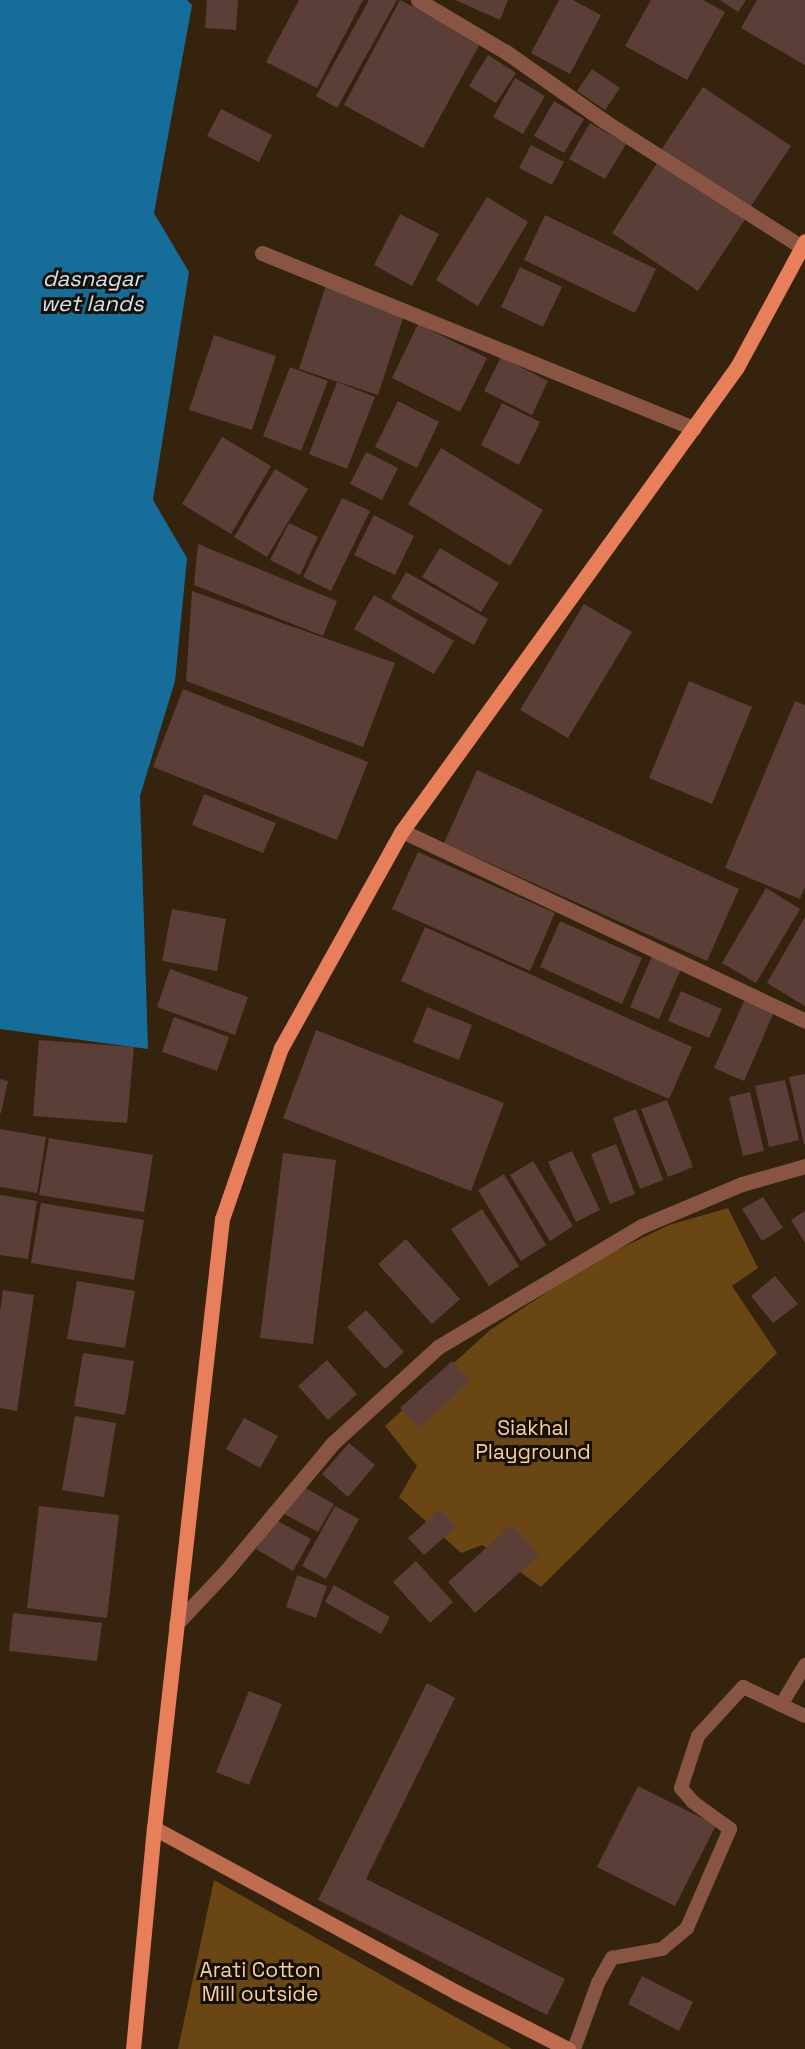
<!DOCTYPE html>
<style>
body{margin:0}
#map{position:relative;width:805px;height:2049px;overflow:hidden;background:#35230d;font-family:"Space Grotesk",sans-serif}
div>[style]{position:absolute}
[style*='--x']{left:calc(var(--x)*1px);top:calc(var(--y)*1px);width:calc(var(--w)*1px);rotate:calc(var(--a)*1deg)}
.green>*{inset:0;background:#6a4615}
.water>*{inset:0;background:#176d99}
.building>*{inset:0;background:#5c3e38}
.lane>*{height:14px;margin:-7px;padding:0 7px;transform-origin:7px;border-radius:7px;background:#854}
.street>*{height:15px;margin:-7.5px;padding:0 7.5px;transform-origin:7.5px;border-radius:7.5px;background:#854}
.secondary>*{height:15px;margin:-7.5px;padding:0 7.5px;transform-origin:7.5px;border-radius:7.5px;background:#be6d51}
.primary>*{height:15px;margin:-7.5px;padding:0 7.5px;transform-origin:7.5px;border-radius:7.5px;background:#e87f5b}
span{translate:-50% -50%;white-space:nowrap;text-align:center;line-height:1.15;-webkit-text-stroke:6px #160f06;paint-order:stroke}
.park-label{font-size:21px;color:#facf9e}
.water-label{font-size:22px;color:#d1e3f0;font-style:italic}
</style>
<div id="map">
<div class="green">
<div style="clip-path:polygon(728px 1208px,758px 1268px,732px 1286px,777px 1353px,541px 1587px,482px 1545px,461px 1553px,399px 1497px,417px 1466px,385px 1426px,490px 1330px,594px 1261px,669px 1225px)"></div>
<div style="clip-path:polygon(214px 1880px,512px 2049px,178px 2049px)"></div>
</div>
<div class="water">
<div style="clip-path:polygon(0 0,187px 0,192px 5px,154px 213px,189px 272px,153px 500px,187px 558px,175px 681px,140px 796px,148px 1049px,0 1029px)"></div>
</div>
<div class="building">
<div style="clip-path:polygon(207px 0,238px 0,236px 30px,205px 28px)"></div>
<div style="clip-path:polygon(299px 0,363px 0,317px 88px,266px 62px)"></div>
<div style="clip-path:polygon(369px 0,397px 0,337px 108px,316px 96px)"></div>
<div style="clip-path:polygon(400px 0,481px 42px,423px 148px,344px 105px)"></div>
<div style="clip-path:polygon(455px 0,508px 0,500px 20px)"></div>
<div style="clip-path:polygon(559px 0,573px 0,601px 15px,570px 74px,531px 53px)"></div>
<div style="clip-path:polygon(651px 0,703px 0,725px 12px,687px 80px,625px 46px)"></div>
<div style="clip-path:polygon(720px 0,746px 0,738px 12px)"></div>
<div style="clip-path:polygon(757px 0,805px 0,805px 65px,741px 28px)"></div>
<div style="clip-path:polygon(488px 55px,516px 73px,496px 103px,469px 86px)"></div>
<div style="clip-path:polygon(592px 69px,620px 88px,605px 110px,577px 91px)"></div>
<div style="clip-path:polygon(515px 78px,545px 96px,523px 134px,493px 117px)"></div>
<div style="clip-path:polygon(703px 87px,791px 146px,749px 209px,661px 150px)"></div>
<div style="clip-path:polygon(554px 101px,584px 119px,564px 153px,534px 136px)"></div>
<div style="clip-path:polygon(221px 109px,272px 135px,259px 162px,207px 136px)"></div>
<div style="clip-path:polygon(590px 123px,626px 144px,605px 179px,569px 159px)"></div>
<div style="clip-path:polygon(531px 145px,564px 162px,552px 185px,519px 168px)"></div>
<div style="clip-path:polygon(659px 160px,746px 218px,698px 291px,612px 233px)"></div>
<div style="clip-path:polygon(487px 197px,528px 222px,478px 306px,436px 280px)"></div>
<div style="clip-path:polygon(400px 214px,439px 234px,412px 286px,374px 265px)"></div>
<div style="clip-path:polygon(545px 215px,656px 269px,635px 313px,524px 260px)"></div>
<div style="clip-path:polygon(520px 267px,562px 287px,543px 327px,501px 307px)"></div>
<div style="clip-path:polygon(326px 285px,405px 312px,378px 395px,299px 369px)"></div>
<div style="clip-path:polygon(418px 324px,487px 358px,460px 412px,392px 378px)"></div>
<div style="clip-path:polygon(214px 335px,276px 356px,252px 430px,189px 410px)"></div>
<div style="clip-path:polygon(501px 357px,548px 381px,532px 415px,484px 391px)"></div>
<div style="clip-path:polygon(290px 367px,328px 381px,301px 451px,263px 436px)"></div>
<div style="clip-path:polygon(337px 382px,375px 397px,347px 469px,309px 454px)"></div>
<div style="clip-path:polygon(398px 401px,439px 422px,417px 468px,375px 447px)"></div>
<div style="clip-path:polygon(502px 403px,540px 422px,519px 465px,481px 445px)"></div>
<div style="clip-path:polygon(222px 437px,271px 466px,231px 534px,182px 504px)"></div>
<div style="clip-path:polygon(441px 448px,543px 510px,510px 566px,408px 504px)"></div>
<div style="clip-path:polygon(366px 452px,398px 468px,382px 500px,350px 484px)"></div>
<div style="clip-path:polygon(275px 469px,308px 489px,267px 557px,234px 537px)"></div>
<div style="clip-path:polygon(342px 498px,370px 511px,331px 591px,303px 577px)"></div>
<div style="clip-path:polygon(374px 515px,414px 536px,395px 575px,354px 555px)"></div>
<div style="clip-path:polygon(289px 523px,318px 537px,300px 575px,270px 560px)"></div>
<div style="clip-path:polygon(198px 544px,337px 601px,323px 636px,194px 585px)"></div>
<div style="clip-path:polygon(440px 548px,499px 583px,481px 612px,422px 577px)"></div>
<div style="clip-path:polygon(406px 572px,488px 619px,474px 645px,391px 598px)"></div>
<div style="clip-path:polygon(192px 591px,395px 663px,363px 747px,186px 681px)"></div>
<div style="clip-path:polygon(374px 595px,454px 641px,434px 674px,354px 629px)"></div>
<div style="clip-path:polygon(584px 604px,632px 632px,568px 738px,520px 710px)"></div>
<div style="clip-path:polygon(689px 681px,752px 707px,712px 804px,649px 778px)"></div>
<div style="clip-path:polygon(183px 689px,368px 762px,337px 840px,153px 767px)"></div>
<div style="clip-path:polygon(795px 701px,805px 705px,805px 887px,800px 899px,725px 868px)"></div>
<div style="clip-path:polygon(477px 770px,739px 889px,707px 961px,444px 843px)"></div>
<div style="clip-path:polygon(204px 794px,276px 823px,263px 853px,192px 825px)"></div>
<div style="clip-path:polygon(418px 852px,555px 913px,530px 971px,392px 909px)"></div>
<div style="clip-path:polygon(766px 888px,800px 909px,756px 983px,722px 963px)"></div>
<div style="clip-path:polygon(172px 909px,226px 919px,217px 971px,162px 961px)"></div>
<div style="clip-path:polygon(805px 917px,805px 1006px,767px 983px)"></div>
<div style="clip-path:polygon(560px 921px,642px 958px,622px 1004px,540px 967px)"></div>
<div style="clip-path:polygon(425px 927px,692px 1047px,669px 1099px,401px 981px)"></div>
<div style="clip-path:polygon(652px 956px,681px 969px,659px 1019px,630px 1007px)"></div>
<div style="clip-path:polygon(170px 969px,248px 997px,235px 1035px,157px 1007px)"></div>
<div style="clip-path:polygon(681px 991px,722px 1009px,709px 1038px,668px 1021px)"></div>
<div style="clip-path:polygon(745px 999px,774px 1012px,744px 1081px,714px 1068px)"></div>
<div style="clip-path:polygon(427px 1007px,472px 1025px,459px 1060px,413px 1042px)"></div>
<div style="clip-path:polygon(174px 1017px,229px 1037px,217px 1071px,162px 1052px)"></div>
<div style="clip-path:polygon(316px 1030px,504px 1103px,471px 1191px,283px 1118px)"></div>
<div style="clip-path:polygon(39px 1040px,134px 1047px,127px 1123px,33px 1116px)"></div>
<div style="clip-path:polygon(805px 1074px,805px 1144px,804px 1144px,789px 1077px)"></div>
<div style="clip-path:polygon(0 1079px,8px 1081px,1px 1113px,0 1113px)"></div>
<div style="clip-path:polygon(785px 1080px,799px 1140px,769px 1147px,755px 1086px)"></div>
<div style="clip-path:polygon(750px 1092px,764px 1151px,743px 1156px,729px 1097px)"></div>
<div style="clip-path:polygon(667px 1100px,693px 1167px,668px 1177px,641px 1109px)"></div>
<div style="clip-path:polygon(636px 1109px,663px 1180px,640px 1189px,613px 1118px)"></div>
<div style="clip-path:polygon(0 1129px,46px 1137px,37px 1193px,0 1187px)"></div>
<div style="clip-path:polygon(49px 1138px,153px 1155px,144px 1212px,39px 1195px)"></div>
<div style="clip-path:polygon(616px 1144px,635px 1194px,610px 1204px,591px 1154px)"></div>
<div style="clip-path:polygon(572px 1151px,600px 1210px,576px 1222px,548px 1162px)"></div>
<div style="clip-path:polygon(283px 1153px,336px 1160px,313px 1344px,260px 1338px)"></div>
<div style="clip-path:polygon(533px 1161px,573px 1226px,550px 1241px,510px 1175px)"></div>
<div style="clip-path:polygon(504px 1174px,546px 1245px,521px 1261px,478px 1190px)"></div>
<div style="clip-path:polygon(0 1195px,37px 1201px,28px 1259px,0 1255px)"></div>
<div style="clip-path:polygon(763px 1197px,783px 1228px,762px 1241px,742px 1209px)"></div>
<div style="clip-path:polygon(41px 1203px,144px 1220px,134px 1280px,31px 1263px)"></div>
<div style="clip-path:polygon(482px 1209px,519px 1266px,489px 1286px,451px 1229px)"></div>
<div style="clip-path:polygon(805px 1211px,805px 1243px,791px 1220px)"></div>
<div style="clip-path:polygon(406px 1239px,460px 1299px,432px 1324px,378px 1264px)"></div>
<div style="clip-path:polygon(775px 1276px,798px 1304px,773px 1323px,751px 1296px)"></div>
<div style="clip-path:polygon(77px 1281px,135px 1291px,125px 1348px,67px 1339px)"></div>
<div style="clip-path:polygon(3px 1290px,34px 1295px,17px 1411px,0 1408px,0 1311px)"></div>
<div style="clip-path:polygon(366px 1310px,404px 1352px,385px 1369px,347px 1327px)"></div>
<div style="clip-path:polygon(83px 1353px,134px 1361px,125px 1415px,74px 1406px)"></div>
<div style="clip-path:polygon(327px 1360px,357px 1394px,328px 1420px,298px 1386px)"></div>
<div style="clip-path:polygon(452px 1361px,470px 1382px,419px 1428px,400px 1408px)"></div>
<div style="clip-path:polygon(75px 1416px,116px 1423px,104px 1497px,62px 1490px)"></div>
<div style="clip-path:polygon(244px 1418px,278px 1436px,260px 1468px,226px 1449px)"></div>
<div style="clip-path:polygon(349px 1443px,375px 1465px,348px 1497px,322px 1474px)"></div>
<div style="clip-path:polygon(300px 1485px,334px 1504px,318px 1532px,284px 1514px)"></div>
<div style="clip-path:polygon(39px 1506px,119px 1515px,107px 1618px,27px 1608px)"></div>
<div style="clip-path:polygon(335px 1506px,359px 1519px,326px 1579px,302px 1566px)"></div>
<div style="clip-path:polygon(440px 1509px,456px 1527px,424px 1555px,408px 1538px)"></div>
<div style="clip-path:polygon(274px 1519px,311px 1539px,293px 1571px,256px 1549px)"></div>
<div style="clip-path:polygon(512px 1525px,539px 1555px,475px 1613px,448px 1582px)"></div>
<div style="clip-path:polygon(416px 1561px,453px 1602px,430px 1623px,393px 1582px)"></div>
<div style="clip-path:polygon(297px 1575px,327px 1586px,316px 1618px,286px 1607px)"></div>
<div style="clip-path:polygon(334px 1585px,390px 1617px,381px 1634px,325px 1602px)"></div>
<div style="clip-path:polygon(13px 1613px,102px 1623px,97px 1661px,9px 1651px)"></div>
<div style="clip-path:polygon(427px 1683px,455px 1698px,366px 1879px,565px 1979px,547px 2015px,318px 1900px)"></div>
<div style="clip-path:polygon(249px 1691px,282px 1704px,249px 1785px,216px 1772px)"></div>
<div style="clip-path:polygon(638px 1786px,716px 1825px,675px 1906px,597px 1867px)"></div>
<div style="clip-path:polygon(642px 1976px,693px 2002px,679px 2031px,628px 2004px)"></div>
</div>
<div class="lane">
<div style="--x:781;--y:1705;--w:47;--a:-59"></div>
<div style="--x:574;--y:2049;--w:70;--a:-70"></div>
<div style="--x:598;--y:1983;--w:29;--a:-61"></div>
<div style="--x:612;--y:1958;--w:51;--a:-10.2"></div>
<div style="--x:662;--y:1949;--w:33;--a:-40"></div>
<div style="--x:687;--y:1928;--w:108;--a:-66.5"></div>
<div style="--x:730;--y:1829;--w:46;--a:-143.9"></div>
<div style="--x:693;--y:1802;--w:18;--a:-131"></div>
<div style="--x:681;--y:1788;--w:55;--a:-71.9"></div>
<div style="--x:698;--y:1736;--w:67;--a:-47.4"></div>
<div style="--x:743;--y:1687;--w:68;--a:25.1"></div>
</div>
<div class="street">
<div style="--x:418;--y:0;--w:102;--a:30.6"></div>
<div style="--x:506;--y:52;--w:120;--a:35.1"></div>
<div style="--x:604;--y:121;--w:235;--a:32.5"></div>
<div style="--x:262;--y:253;--w:466;--a:22.1"></div>
<div style="--x:402;--y:831;--w:446;--a:25.2"></div>
<div style="--x:176;--y:1624;--w:73;--a:-46.7"></div>
<div style="--x:226;--y:1571;--w:167;--a:-50.1"></div>
<div style="--x:333;--y:1443;--w:142;--a:-42.4"></div>
<div style="--x:438;--y:1347;--w:237;--a:-30.7"></div>
<div style="--x:642;--y:1226;--w:108;--a:-22.8"></div>
<div style="--x:742;--y:1184;--w:66;--a:-15.9"></div>
</div>
<div class="secondary">
<div style="--x:154;--y:1828;--w:344;--a:28.5"></div>
<div style="--x:456;--y:1992;--w:126;--a:27"></div>
</div>
<div class="primary">
<div style="--x:133;--y:2049;--w:222;--a:-84.6"></div>
<div style="--x:154;--y:1828;--w:613;--a:-83.63"></div>
<div style="--x:222;--y:1219;--w:181;--a:-71"></div>
<div style="--x:281;--y:1048;--w:248;--a:-60.9"></div>
<div style="--x:402;--y:831;--w:572;--a:-54.17"></div>
<div style="--x:737;--y:367;--w:143;--a:-61.6"></div>
</div>
<div class="park-label">
<span style="left:533px;top:1440px">Siakhal<br>Playground</span>
<span style="left:260px;top:1982px">Arati Cotton<br>Mill outside</span>
</div>
<div class="water-label">
<span style="left:92px;top:291px">dasnagar<br>wet lands</span>
</div>
</div>
